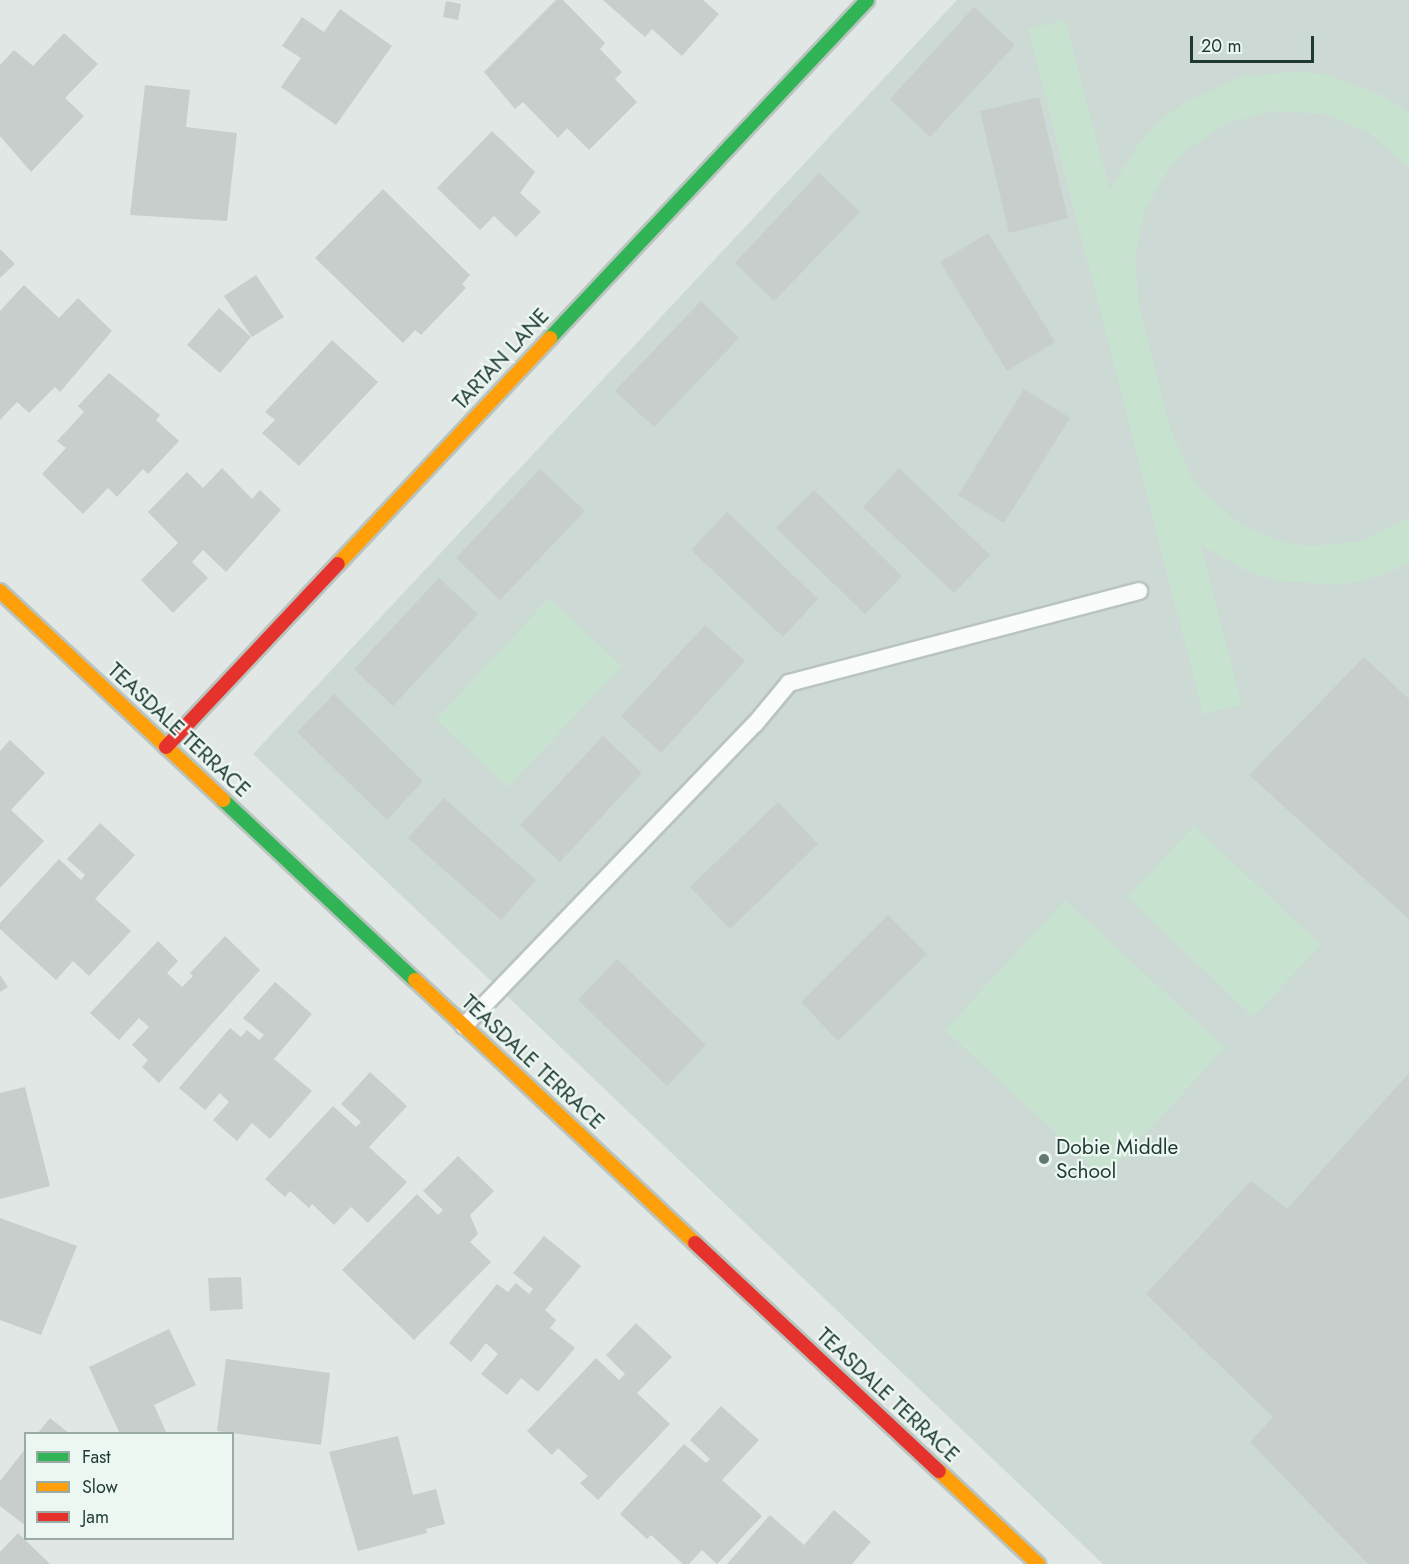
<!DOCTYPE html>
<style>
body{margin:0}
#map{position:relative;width:1409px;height:1564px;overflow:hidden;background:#e0e7e4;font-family:Jost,sans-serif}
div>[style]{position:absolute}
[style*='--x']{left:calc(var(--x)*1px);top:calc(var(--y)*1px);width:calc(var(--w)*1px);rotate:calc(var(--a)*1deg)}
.built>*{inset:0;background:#cdd9d4}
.green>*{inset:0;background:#c8e2d0}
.building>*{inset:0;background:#c7cecb}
.roads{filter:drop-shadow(2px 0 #b9c4bf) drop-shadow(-2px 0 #b9c4bf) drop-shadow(0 2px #b9c4bf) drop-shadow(0 -2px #b9c4bf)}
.lane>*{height:16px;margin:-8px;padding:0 8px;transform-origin:8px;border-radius:8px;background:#fafbfb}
.fast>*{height:14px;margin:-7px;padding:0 7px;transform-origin:7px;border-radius:7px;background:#30b455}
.slow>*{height:14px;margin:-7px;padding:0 7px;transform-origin:7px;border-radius:7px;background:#ff9f0a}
.jam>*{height:14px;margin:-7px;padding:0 7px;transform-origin:7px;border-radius:7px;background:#e5322d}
.dots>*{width:16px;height:16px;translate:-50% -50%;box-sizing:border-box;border:3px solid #edf7f2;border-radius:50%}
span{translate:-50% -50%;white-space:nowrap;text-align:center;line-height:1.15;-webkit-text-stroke:4.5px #edf7f2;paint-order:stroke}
.street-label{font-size:21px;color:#1e3a33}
.poi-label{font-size:21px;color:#1e3a33}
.left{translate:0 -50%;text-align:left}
.legend{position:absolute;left:24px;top:1432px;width:210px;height:108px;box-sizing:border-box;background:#edf7f2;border:2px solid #9aaba6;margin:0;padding:8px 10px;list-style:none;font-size:18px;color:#1e3a33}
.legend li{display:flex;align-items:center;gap:12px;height:30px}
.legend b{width:30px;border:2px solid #9aaba6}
.scale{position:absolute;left:1190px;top:36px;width:124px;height:27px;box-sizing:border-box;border:3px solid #1e3a33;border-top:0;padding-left:8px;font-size:18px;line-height:21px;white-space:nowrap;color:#1e3a33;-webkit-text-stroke:4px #edf7f2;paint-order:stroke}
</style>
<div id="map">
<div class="built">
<div style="clip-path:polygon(957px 0,1409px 0,1409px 1564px,1103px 1564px,253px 754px)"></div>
</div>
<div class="green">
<div style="clip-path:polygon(1065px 20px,1110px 190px,1139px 143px,1161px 120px,1185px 102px,1240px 77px,1301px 71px,1331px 76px,1388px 98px,1409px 113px,1409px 168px,1368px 132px,1323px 114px,1274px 111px,1227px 123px,1187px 150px,1170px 167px,1145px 209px,1135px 257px,1139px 306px,1171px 430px,1190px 474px,1205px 494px,1242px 525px,1287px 543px,1311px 546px,1360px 541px,1409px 518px,1409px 564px,1370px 579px,1339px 585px,1279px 581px,1249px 572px,1201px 545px,1242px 705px,1203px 714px,1028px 29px)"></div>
<div style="clip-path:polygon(549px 598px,622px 666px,508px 787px,436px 720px)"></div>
<div style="clip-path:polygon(1194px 826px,1321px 945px,1253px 1017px,1127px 897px)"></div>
<div style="clip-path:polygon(1065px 900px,1225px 1048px,1104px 1178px,945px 1030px)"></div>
</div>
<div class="building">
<div style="clip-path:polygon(556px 0,563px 0,605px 43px,600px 49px,622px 72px,615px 79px,637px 102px,589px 150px,567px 128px,558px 138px,523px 102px,515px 109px,484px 72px)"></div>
<div style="clip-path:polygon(603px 0,703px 0,719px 14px,682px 56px,652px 29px,645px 37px)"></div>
<div style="clip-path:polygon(446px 1px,461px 4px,458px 20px,443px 17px)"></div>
<div style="clip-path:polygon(974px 7px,1015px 45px,930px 137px,890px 99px)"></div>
<div style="clip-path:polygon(340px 9px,392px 46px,336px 125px,281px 87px,301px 58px,282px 46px,302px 17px,324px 32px)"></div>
<div style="clip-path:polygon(64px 33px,98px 64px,65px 98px,84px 116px,31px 172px,0 136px,0 65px,14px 50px,33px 66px)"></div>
<div style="clip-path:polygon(145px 85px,190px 90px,186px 127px,237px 133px,227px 221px,130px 215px)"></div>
<div style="clip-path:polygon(1039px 97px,1068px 218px,1009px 233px,980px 111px)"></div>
<div style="clip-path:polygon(492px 131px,535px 172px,520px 193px,541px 212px,516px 237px,494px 216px,480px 230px,437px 188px)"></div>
<div style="clip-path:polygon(819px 173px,860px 212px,774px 301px,735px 263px)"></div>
<div style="clip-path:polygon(383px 189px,470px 275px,462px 284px,466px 288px,421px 335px,415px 330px,403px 343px,315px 258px)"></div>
<div style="clip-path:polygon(988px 233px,1055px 342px,1007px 371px,940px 262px)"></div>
<div style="clip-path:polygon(0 249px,15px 264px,0 278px)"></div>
<div style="clip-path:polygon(256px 275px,284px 317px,252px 337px,224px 296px)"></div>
<div style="clip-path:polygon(24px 285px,59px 318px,78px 298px,112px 331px,60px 392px,55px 387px,29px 413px,17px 402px,0 420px,0 311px)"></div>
<div style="clip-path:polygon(701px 301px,739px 338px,654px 427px,615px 391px)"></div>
<div style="clip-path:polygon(219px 308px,251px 337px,220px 373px,187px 345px)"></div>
<div style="clip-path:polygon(332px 340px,378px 382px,299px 466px,262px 433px,275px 420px,265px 412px)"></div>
<div style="clip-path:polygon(109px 373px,160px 415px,156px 420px,179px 441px,148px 474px,143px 469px,117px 497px,108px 488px,83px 514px,42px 474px,66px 448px,57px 441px,84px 412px,78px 406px)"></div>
<div style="clip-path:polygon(1024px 389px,1070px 418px,1004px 523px,958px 495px)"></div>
<div style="clip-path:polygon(222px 468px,252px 499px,260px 490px,281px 510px,226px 572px,203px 550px,192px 562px,208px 578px,173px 613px,141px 580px,178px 543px,148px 512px,187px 472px,203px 488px)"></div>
<div style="clip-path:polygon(899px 468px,990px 555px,954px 593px,863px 507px)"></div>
<div style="clip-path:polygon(540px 469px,585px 511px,500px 600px,456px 558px)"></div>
<div style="clip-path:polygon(814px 490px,902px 576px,865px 614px,776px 528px)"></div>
<div style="clip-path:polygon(727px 512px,818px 599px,783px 637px,691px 550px)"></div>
<div style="clip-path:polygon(439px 578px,478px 614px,393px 706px,354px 669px)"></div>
<div style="clip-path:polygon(705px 625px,745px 661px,661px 753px,621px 716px)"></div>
<div style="clip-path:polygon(1364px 657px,1409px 699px,1409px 919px,1249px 775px)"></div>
<div style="clip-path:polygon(334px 694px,423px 781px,387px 820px,297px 732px)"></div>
<div style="clip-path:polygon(603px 736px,642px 773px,560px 862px,520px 825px)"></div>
<div style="clip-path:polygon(10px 740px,45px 773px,11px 810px,44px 841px,0 888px,0 751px)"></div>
<div style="clip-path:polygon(444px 798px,536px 880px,501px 920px,408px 838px)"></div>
<div style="clip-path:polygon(778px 802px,818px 844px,730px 929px,690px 887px)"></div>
<div style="clip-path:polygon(100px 823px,135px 855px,95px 899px,131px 931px,89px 976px,73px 961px,56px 980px,0 929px,0 923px,59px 859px,81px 880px,85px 875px,67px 859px)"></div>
<div style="clip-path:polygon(888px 915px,927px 954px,838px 1041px,801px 1002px)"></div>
<div style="clip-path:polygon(225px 936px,260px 970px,159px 1083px,142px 1067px,148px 1060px,132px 1045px,149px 1027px,139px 1018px,119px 1040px,90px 1013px,158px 941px,178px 961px,167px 973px,182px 987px,193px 976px,190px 973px)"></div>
<div style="clip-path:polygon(617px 959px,706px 1045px,667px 1086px,578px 1000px)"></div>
<div style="clip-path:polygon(0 975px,8px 987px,0 992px)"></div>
<div style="clip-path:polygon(275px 982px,312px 1014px,274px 1059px,312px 1091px,270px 1139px,252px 1123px,237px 1141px,213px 1120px,229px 1102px,220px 1093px,205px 1110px,179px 1088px,230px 1028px,241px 1037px,247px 1030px,259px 1040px,264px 1035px,243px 1018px)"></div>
<div style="clip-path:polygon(370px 1072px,407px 1106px,369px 1147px,407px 1182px,368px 1223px,351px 1207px,334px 1225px,312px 1204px,309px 1208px,290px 1191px,285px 1197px,265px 1179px,333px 1106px,356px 1127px,361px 1122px,341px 1104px)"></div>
<div style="clip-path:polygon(1409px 1073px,1409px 1564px,1368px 1564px,1250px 1442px,1273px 1417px,1146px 1294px,1251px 1181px,1287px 1209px)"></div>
<div style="clip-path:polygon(25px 1087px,50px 1186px,0 1199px,0 1093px)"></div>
<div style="clip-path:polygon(458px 1156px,494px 1191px,470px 1215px,478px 1234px,470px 1242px,491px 1262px,414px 1340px,342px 1270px,417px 1194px,438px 1215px,443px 1210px,423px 1191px)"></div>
<div style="clip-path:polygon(0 1218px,77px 1246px,41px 1335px,0 1320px)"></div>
<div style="clip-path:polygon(544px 1236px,581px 1266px,545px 1310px,556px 1320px,550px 1328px,575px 1348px,538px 1392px,521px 1378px,507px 1395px,481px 1374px,498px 1354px,486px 1343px,471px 1362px,449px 1343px,497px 1284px,508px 1292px,516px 1283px,529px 1294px,533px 1289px,513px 1273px)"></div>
<div style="clip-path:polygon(241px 1277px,243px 1309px,210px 1311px,208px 1278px)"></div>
<div style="clip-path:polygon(636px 1323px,672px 1357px,637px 1393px,670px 1424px,598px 1500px,580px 1483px,588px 1476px,558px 1448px,552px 1455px,527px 1431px,596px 1358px,619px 1380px,625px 1374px,606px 1355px)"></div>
<div style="clip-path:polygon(169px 1329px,196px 1385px,154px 1405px,167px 1434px,120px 1434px,89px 1367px)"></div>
<div style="clip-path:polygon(226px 1359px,330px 1373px,321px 1445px,217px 1431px)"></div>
<div style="clip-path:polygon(721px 1406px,759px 1440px,722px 1480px,762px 1516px,717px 1564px,702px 1550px,689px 1564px,683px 1564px,651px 1535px,647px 1539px,620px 1514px,684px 1444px,706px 1463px,710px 1459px,690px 1440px)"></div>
<div style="clip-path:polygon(50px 1418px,70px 1434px,37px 1434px)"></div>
<div style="clip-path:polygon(398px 1436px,413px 1495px,436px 1489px,445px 1524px,426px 1529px,427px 1533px,358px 1551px,329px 1452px)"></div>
<div style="clip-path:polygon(26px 1448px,26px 1526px,0 1506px,0 1481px)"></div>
<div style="clip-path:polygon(834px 1510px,871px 1542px,852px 1564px,727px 1564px,770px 1515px,804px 1545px)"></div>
<div style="clip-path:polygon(18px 1533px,50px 1564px,0 1564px,0 1552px)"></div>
</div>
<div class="roads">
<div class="lane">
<div style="--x:464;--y:1026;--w:419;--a:-46.1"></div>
<div style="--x:755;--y:724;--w:53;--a:-50.3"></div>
<div style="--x:789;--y:683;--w:362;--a:-14.7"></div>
</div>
<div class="fast">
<div style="--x:550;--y:338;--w:463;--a:-46.8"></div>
<div style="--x:223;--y:800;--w:263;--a:43.2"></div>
</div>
<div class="slow">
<div style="--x:338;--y:564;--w:310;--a:-46.8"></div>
<div style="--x:0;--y:591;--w:306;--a:43.1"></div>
<div style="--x:415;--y:980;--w:384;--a:43.2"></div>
<div style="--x:939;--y:1471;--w:136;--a:43.2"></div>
</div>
<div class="jam">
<div style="--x:166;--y:747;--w:251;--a:-46.8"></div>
<div style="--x:695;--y:1243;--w:334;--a:43.1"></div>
</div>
</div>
<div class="dots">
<div style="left:1044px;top:1159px;background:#627771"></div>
</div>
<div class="street-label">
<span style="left:501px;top:359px;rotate:-47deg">TARTAN LANE</span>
<span style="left:179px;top:730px;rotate:43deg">TEASDALE TERRACE</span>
<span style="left:533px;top:1062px;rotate:43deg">TEASDALE TERRACE</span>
<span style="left:888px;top:1395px;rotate:43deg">TEASDALE TERRACE</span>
</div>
<div class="poi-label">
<span class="left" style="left:1056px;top:1159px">Dobie Middle<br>School</span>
</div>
<ul class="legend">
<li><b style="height:8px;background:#30b455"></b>Fast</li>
<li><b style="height:8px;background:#ff9f0a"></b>Slow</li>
<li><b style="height:8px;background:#e5322d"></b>Jam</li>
</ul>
<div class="scale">20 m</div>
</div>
